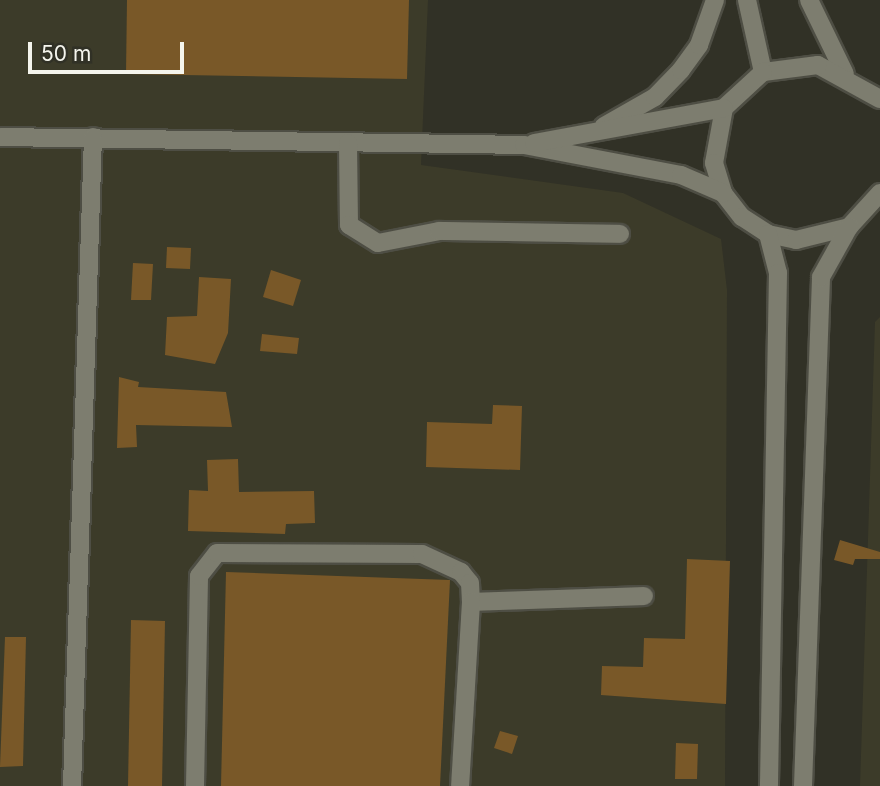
<!DOCTYPE html>
<style>
body{margin:0}
#map{position:relative;width:880px;height:786px;overflow:hidden;background:#313126;font-family:Inter,sans-serif}
div>[style]{position:absolute}
[style*='--x']{left:calc(var(--x)*1px);top:calc(var(--y)*1px);width:calc(var(--w)*1px);rotate:calc(var(--a)*1deg)}
.built>*{inset:0;background:#3c3b29}
.building>*{inset:0;background:#795828}
.roads{filter:drop-shadow(2px 0 #4e4e44) drop-shadow(-2px 0 #4e4e44) drop-shadow(0 2px #4e4e44) drop-shadow(0 -2px #4e4e44)}
.minor>*{height:18px;margin:-9px;padding:0 9px;transform-origin:9px;border-radius:9px;background:#7d7d6f}
span{translate:-50% -50%;white-space:nowrap;text-align:center;line-height:1.15;-webkit-text-stroke:5px #313126;paint-order:stroke}
.scale{position:absolute;left:28px;top:42px;width:156px;height:32px;box-sizing:border-box;border:4px solid #f5f5ed;border-top:0;padding-left:9px;font-size:21px;line-height:24px;white-space:nowrap;color:#f5f5ed;-webkit-text-stroke:5px #313126;paint-order:stroke}
</style>
<div id="map">
<div class="built">
<div style="clip-path:polygon(0 0,428px 0,421px 165px,623px 193px,721px 239px,727px 290px,725px 786px,0 786px)"></div>
<div style="clip-path:polygon(880px 317px,880px 786px,860px 786px,875px 322px)"></div>
</div>
<div class="building">
<div style="clip-path:polygon(127px 0,409px 0,407px 79px,126px 74px)"></div>
<div style="clip-path:polygon(167px 247px,191px 248px,190px 269px,166px 268px)"></div>
<div style="clip-path:polygon(133px 263px,153px 264px,151px 300px,131px 300px)"></div>
<div style="clip-path:polygon(271px 270px,301px 280px,293px 306px,263px 297px)"></div>
<div style="clip-path:polygon(199px 277px,231px 279px,228px 333px,215px 364px,165px 355px,167px 317px,197px 316px)"></div>
<div style="clip-path:polygon(262px 334px,299px 338px,297px 354px,260px 351px)"></div>
<div style="clip-path:polygon(119px 377px,139px 382px,138px 387px,226px 392px,232px 427px,136px 425px,137px 447px,117px 448px)"></div>
<div style="clip-path:polygon(493px 405px,522px 406px,520px 470px,426px 467px,427px 422px,492px 424px)"></div>
<div style="clip-path:polygon(238px 459px,239px 492px,314px 491px,315px 523px,286px 524px,285px 534px,188px 531px,189px 490px,208px 491px,207px 460px)"></div>
<div style="clip-path:polygon(840px 540px,880px 552px,880px 559px,855px 559px,853px 565px,834px 560px)"></div>
<div style="clip-path:polygon(687px 559px,730px 561px,726px 704px,601px 695px,602px 666px,643px 667px,644px 638px,685px 639px)"></div>
<div style="clip-path:polygon(226px 572px,450px 580px,440px 786px,221px 786px)"></div>
<div style="clip-path:polygon(131px 620px,165px 621px,162px 786px,128px 786px)"></div>
<div style="clip-path:polygon(5px 637px,26px 637px,23px 766px,0 767px)"></div>
<div style="clip-path:polygon(500px 731px,518px 736px,512px 754px,494px 748px)"></div>
<div style="clip-path:polygon(676px 743px,698px 744px,697px 779px,675px 779px)"></div>
</div>
<div class="roads">
<div class="minor">
<div style="--x:747;--y:0;--w:74;--a:77.5"></div>
<div style="--x:809;--y:0;--w:82;--a:64.1"></div>
<div style="--x:880;--y:99;--w:71;--a:-151.3"></div>
<div style="--x:818;--y:65;--w:55;--a:172.7"></div>
<div style="--x:763;--y:72;--w:53;--a:137.3"></div>
<div style="--x:724;--y:108;--w:56;--a:100.3"></div>
<div style="--x:714;--y:163;--w:31;--a:73"></div>
<div style="--x:723;--y:193;--w:31;--a:52"></div>
<div style="--x:742;--y:217;--w:31;--a:33"></div>
<div style="--x:768;--y:234;--w:29;--a:12"></div>
<div style="--x:796;--y:240;--w:55;--a:-13.8"></div>
<div style="--x:849;--y:227;--w:46;--a:-47.6"></div>
<div style="--x:604;--y:126;--w:59;--a:-29.6"></div>
<div style="--x:655;--y:97;--w:37;--a:-46"></div>
<div style="--x:681;--y:70;--w:31;--a:-54"></div>
<div style="--x:699;--y:45;--w:48;--a:-70.4"></div>
<div style="--x:0;--y:137;--w:524;--a:0.87"></div>
<div style="--x:524;--y:145;--w:160;--a:10.8"></div>
<div style="--x:681;--y:175;--w:46;--a:23.2"></div>
<div style="--x:348;--y:143;--w:82;--a:89.3"></div>
<div style="--x:349;--y:225;--w:34;--a:32"></div>
<div style="--x:378;--y:243;--w:62;--a:-11.1"></div>
<div style="--x:439;--y:231;--w:181;--a:0.9"></div>
<div style="--x:534;--y:143;--w:193;--a:-10.4"></div>
<div style="--x:768;--y:234;--w:40;--a:75.6"></div>
<div style="--x:778;--y:273;--w:513;--a:91.01"></div>
<div style="--x:471;--y:602;--w:173;--a:-2"></div>
<div style="--x:72;--y:786;--w:649;--a:-88.15"></div>
<div style="--x:195;--y:786;--w:210;--a:-88.9"></div>
<div style="--x:199;--y:576;--w:29;--a:-52"></div>
<div style="--x:217;--y:553;--w:205;--a:0.3"></div>
<div style="--x:422;--y:554;--w:43;--a:24.8"></div>
<div style="--x:461;--y:572;--w:14;--a:51"></div>
<div style="--x:470;--y:583;--w:19;--a:87"></div>
<div style="--x:471;--y:602;--w:184;--a:93.4"></div>
<div style="--x:803;--y:786;--w:509;--a:-87.97"></div>
<div style="--x:821;--y:277;--w:57;--a:-60.8"></div>
</div>
</div>
<div class="scale">50 m</div>
</div>
